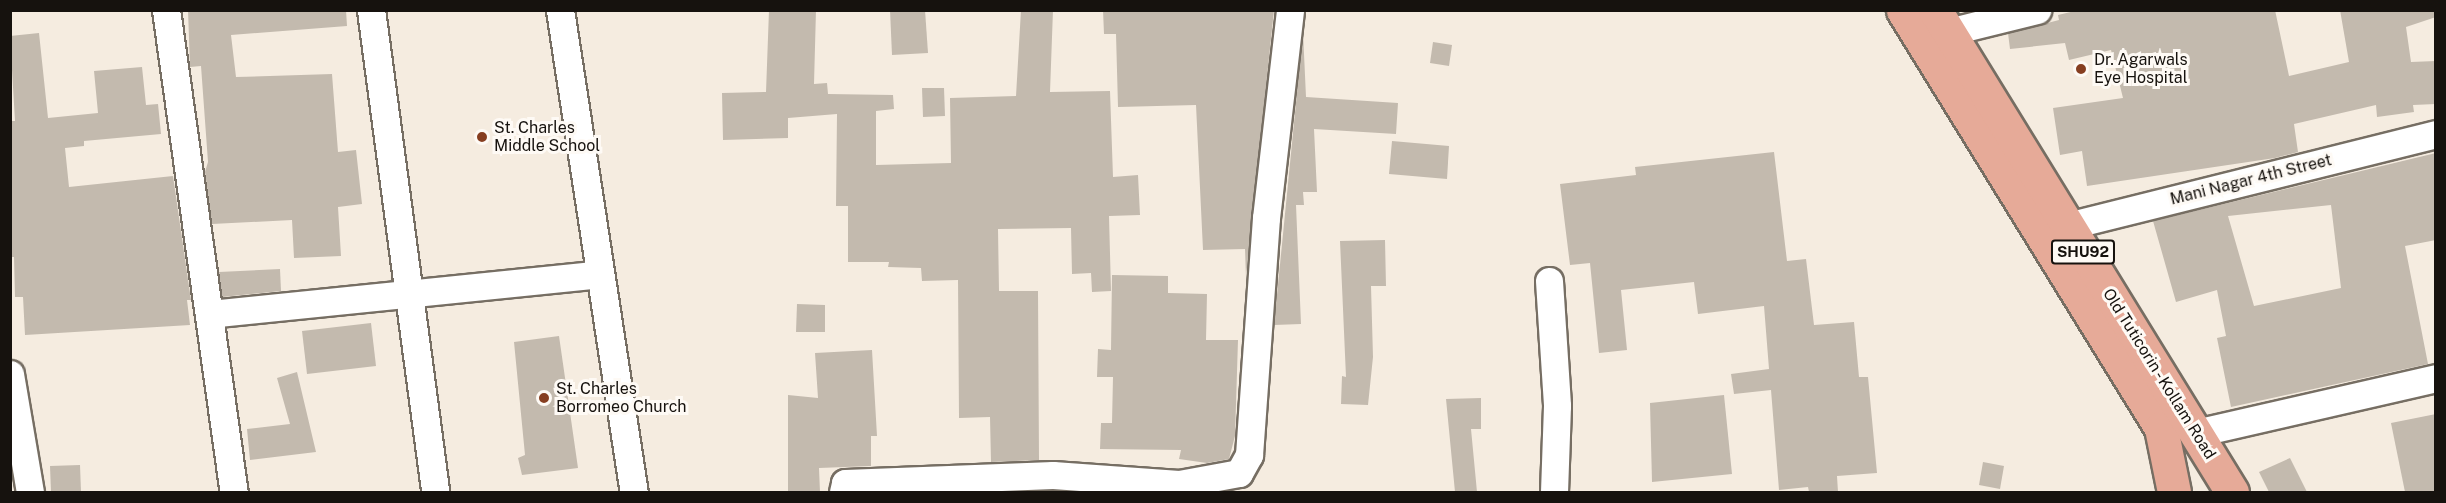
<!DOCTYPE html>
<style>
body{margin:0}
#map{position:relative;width:2446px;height:503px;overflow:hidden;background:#f5ece0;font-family:"Public Sans",sans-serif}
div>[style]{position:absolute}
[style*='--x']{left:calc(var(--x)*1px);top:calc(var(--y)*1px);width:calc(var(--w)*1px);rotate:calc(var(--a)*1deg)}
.building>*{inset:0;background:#c3baae}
.roads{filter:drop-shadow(2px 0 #766e63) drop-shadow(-2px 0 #766e63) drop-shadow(0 2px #766e63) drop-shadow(0 -2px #766e63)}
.minor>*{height:27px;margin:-13.5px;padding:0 13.5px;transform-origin:13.5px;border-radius:13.5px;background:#fff}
.primary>*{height:33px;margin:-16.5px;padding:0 16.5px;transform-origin:16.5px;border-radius:16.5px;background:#e6aa98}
.dots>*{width:16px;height:16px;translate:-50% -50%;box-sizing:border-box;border:3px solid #fefaf5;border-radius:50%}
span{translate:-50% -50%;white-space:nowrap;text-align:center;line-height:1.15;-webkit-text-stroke:6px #fefaf5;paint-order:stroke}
.shield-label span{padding:2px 4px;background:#fefaf5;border:2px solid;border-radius:4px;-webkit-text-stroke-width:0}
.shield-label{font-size:15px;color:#16120e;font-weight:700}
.poi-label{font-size:16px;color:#16120e}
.left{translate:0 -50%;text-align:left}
.street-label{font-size:16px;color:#16120e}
.frame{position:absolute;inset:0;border:12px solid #16120e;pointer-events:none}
</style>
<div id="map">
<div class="building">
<div style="clip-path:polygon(188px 10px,346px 10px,347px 26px,231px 35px,236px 77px,332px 74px,338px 152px,356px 150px,362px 204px,338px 207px,341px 256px,294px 258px,292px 220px,212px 224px,205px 172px,208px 162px,201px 66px,190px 67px)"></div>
<div style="clip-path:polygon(769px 10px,816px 10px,814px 84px,827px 83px,828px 94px,893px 95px,894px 109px,876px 111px,876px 165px,951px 163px,950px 98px,1016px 96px,1021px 10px,1053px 10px,1050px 92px,1110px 91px,1113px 177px,1138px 175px,1140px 215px,1109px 216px,1111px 291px,1092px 292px,1091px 273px,1072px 274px,1071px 228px,998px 229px,999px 291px,1038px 291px,1039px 460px,991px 462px,990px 417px,959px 418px,958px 280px,922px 281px,921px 268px,888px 267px,889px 262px,848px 262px,848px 206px,836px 206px,837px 114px,788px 118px,788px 138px,723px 140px,722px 93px,766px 92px)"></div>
<div style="clip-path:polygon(890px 10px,925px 10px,928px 53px,892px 55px)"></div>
<div style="clip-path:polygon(1103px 10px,1274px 10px,1246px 277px,1245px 249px,1203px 250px,1196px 105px,1118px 107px,1116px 34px,1104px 34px)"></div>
<div style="clip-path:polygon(2079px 10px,2275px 10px,2289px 76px,2349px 62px,2340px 10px,2436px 10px,2436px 17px,2406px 27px,2411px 62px,2436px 61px,2436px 104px,2413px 105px,2414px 112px,2377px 117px,2376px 105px,2294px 124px,2298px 152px,2275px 158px,2087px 186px,2082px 151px,2060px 155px,2053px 108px,2123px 98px,2111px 50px,2069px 60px,2065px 43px,2010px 49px,2008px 33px,2059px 20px,2058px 15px)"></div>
<div style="clip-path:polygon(1303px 32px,1306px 97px,1398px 103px,1396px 134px,1314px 129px,1317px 192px,1303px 192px,1304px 205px,1296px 205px,1301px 324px,1274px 325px)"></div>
<div style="clip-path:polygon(39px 33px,48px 118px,98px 113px,94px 71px,142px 67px,146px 105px,158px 104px,161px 134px,84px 141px,84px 146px,65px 148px,69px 187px,173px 176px,191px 300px,187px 300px,190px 325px,25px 335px,23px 297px,15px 297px,14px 257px,11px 257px,10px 121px,15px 121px,10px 36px)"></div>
<div style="clip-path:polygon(1433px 42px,1452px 45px,1449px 66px,1430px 63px)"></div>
<div style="clip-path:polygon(922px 88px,944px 88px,945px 116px,923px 117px)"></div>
<div style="clip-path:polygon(1392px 141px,1449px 146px,1447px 179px,1389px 174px)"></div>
<div style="clip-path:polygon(1774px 152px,1787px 261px,1806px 259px,1814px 325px,1854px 322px,1859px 377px,1868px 377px,1877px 473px,1837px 476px,1838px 492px,1809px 492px,1808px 487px,1779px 490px,1771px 390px,1734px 394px,1731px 374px,1769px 369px,1764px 306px,1698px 314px,1694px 282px,1621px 290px,1627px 350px,1599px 353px,1590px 263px,1570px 265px,1560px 184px,1636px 175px,1635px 167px)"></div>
<div style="clip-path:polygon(evenodd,2436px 153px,2436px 240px,2405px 246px,2428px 364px,2231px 407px,2217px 338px,2226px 336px,2217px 290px,2176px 302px,2153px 221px,2436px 153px,2331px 205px,2341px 288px,2254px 306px,2228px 216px,2331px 205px)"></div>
<div style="clip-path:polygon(1385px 240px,1386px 286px,1371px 286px,1373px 357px,1368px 405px,1341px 404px,1342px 376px,1346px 377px,1340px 241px)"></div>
<div style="clip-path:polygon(280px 269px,281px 291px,222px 297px,219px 272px)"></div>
<div style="clip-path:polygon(1112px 275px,1168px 276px,1168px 293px,1207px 294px,1206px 340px,1238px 340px,1235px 436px,1229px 459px,1207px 463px,1179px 459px,1181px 450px,1100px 449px,1101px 423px,1112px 423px,1113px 377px,1097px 377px,1098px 349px,1111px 350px)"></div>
<div style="clip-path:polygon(797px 304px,825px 305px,825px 332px,796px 332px)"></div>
<div style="clip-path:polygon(371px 323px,376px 366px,307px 374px,302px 331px)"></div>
<div style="clip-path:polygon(559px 336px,578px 468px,522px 475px,518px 458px,525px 455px,514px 342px)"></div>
<div style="clip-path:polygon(872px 350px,877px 436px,871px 436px,871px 466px,819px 468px,820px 492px,788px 492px,788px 395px,818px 398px,815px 353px)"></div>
<div style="clip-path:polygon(297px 372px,316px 452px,250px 460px,247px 429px,290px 424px,277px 378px)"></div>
<div style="clip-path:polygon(1724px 395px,1732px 474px,1652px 482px,1650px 403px)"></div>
<div style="clip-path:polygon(1481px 398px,1481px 429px,1471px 429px,1477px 492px,1455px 492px,1446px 399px)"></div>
<div style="clip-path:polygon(2436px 414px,2436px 492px,2405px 492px,2391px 423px)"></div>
<div style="clip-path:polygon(2290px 458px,2307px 492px,2269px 492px,2259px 472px)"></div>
<div style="clip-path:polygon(1983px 462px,2004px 466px,2000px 489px,1979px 485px)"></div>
<div style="clip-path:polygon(80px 465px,81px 492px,51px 492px,50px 466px)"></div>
</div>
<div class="roads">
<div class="minor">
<div style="--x:166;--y:10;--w:487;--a:82"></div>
<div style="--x:371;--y:10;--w:486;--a:82.4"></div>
<div style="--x:560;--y:10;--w:488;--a:81.3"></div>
<div style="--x:1948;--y:32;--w:92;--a:-13.9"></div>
<div style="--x:2067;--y:226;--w:380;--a:-14"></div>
<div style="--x:1549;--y:281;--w:125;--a:86.3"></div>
<div style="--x:1557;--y:406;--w:86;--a:92"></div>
<div style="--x:209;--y:314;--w:393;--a:-5.8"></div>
<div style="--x:10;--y:374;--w:120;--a:80.4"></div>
<div style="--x:2196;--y:433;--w:246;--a:-12.9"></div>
<div style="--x:843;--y:492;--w:9;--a:-77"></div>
<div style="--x:845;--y:483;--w:208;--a:-2.2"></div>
<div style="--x:1053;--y:475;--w:126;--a:4.1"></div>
<div style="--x:1179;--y:484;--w:61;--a:-10.4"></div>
<div style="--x:1239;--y:473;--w:21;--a:-61"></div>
<div style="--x:1249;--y:455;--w:238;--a:-85.9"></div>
<div style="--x:1266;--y:218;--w:209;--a:-83.4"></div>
</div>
<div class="primary">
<div style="--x:1903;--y:10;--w:491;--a:58.3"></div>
<div style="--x:2161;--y:428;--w:65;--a:78.5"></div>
<div style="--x:1935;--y:10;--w:566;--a:58.36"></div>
</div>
</div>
<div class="dots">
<div style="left:2081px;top:69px;background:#863e20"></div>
<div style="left:482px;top:137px;background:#863e20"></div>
<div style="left:544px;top:398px;background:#863e20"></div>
</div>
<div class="shield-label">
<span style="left:2083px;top:252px">SHU92</span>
</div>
<div class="poi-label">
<span class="left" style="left:2094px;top:69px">Dr. Agarwals<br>Eye Hospital</span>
<span class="left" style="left:494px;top:137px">St. Charles<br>Middle School</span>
<span class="left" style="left:556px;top:398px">St. Charles<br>Borromeo Church</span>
</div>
<div class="street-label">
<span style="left:2251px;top:180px;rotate:-14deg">Mani Nagar 4th Street</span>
<span style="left:2159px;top:374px;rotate:58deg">Old Tuticorin - Kollam Road</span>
</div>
<div class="frame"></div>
</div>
